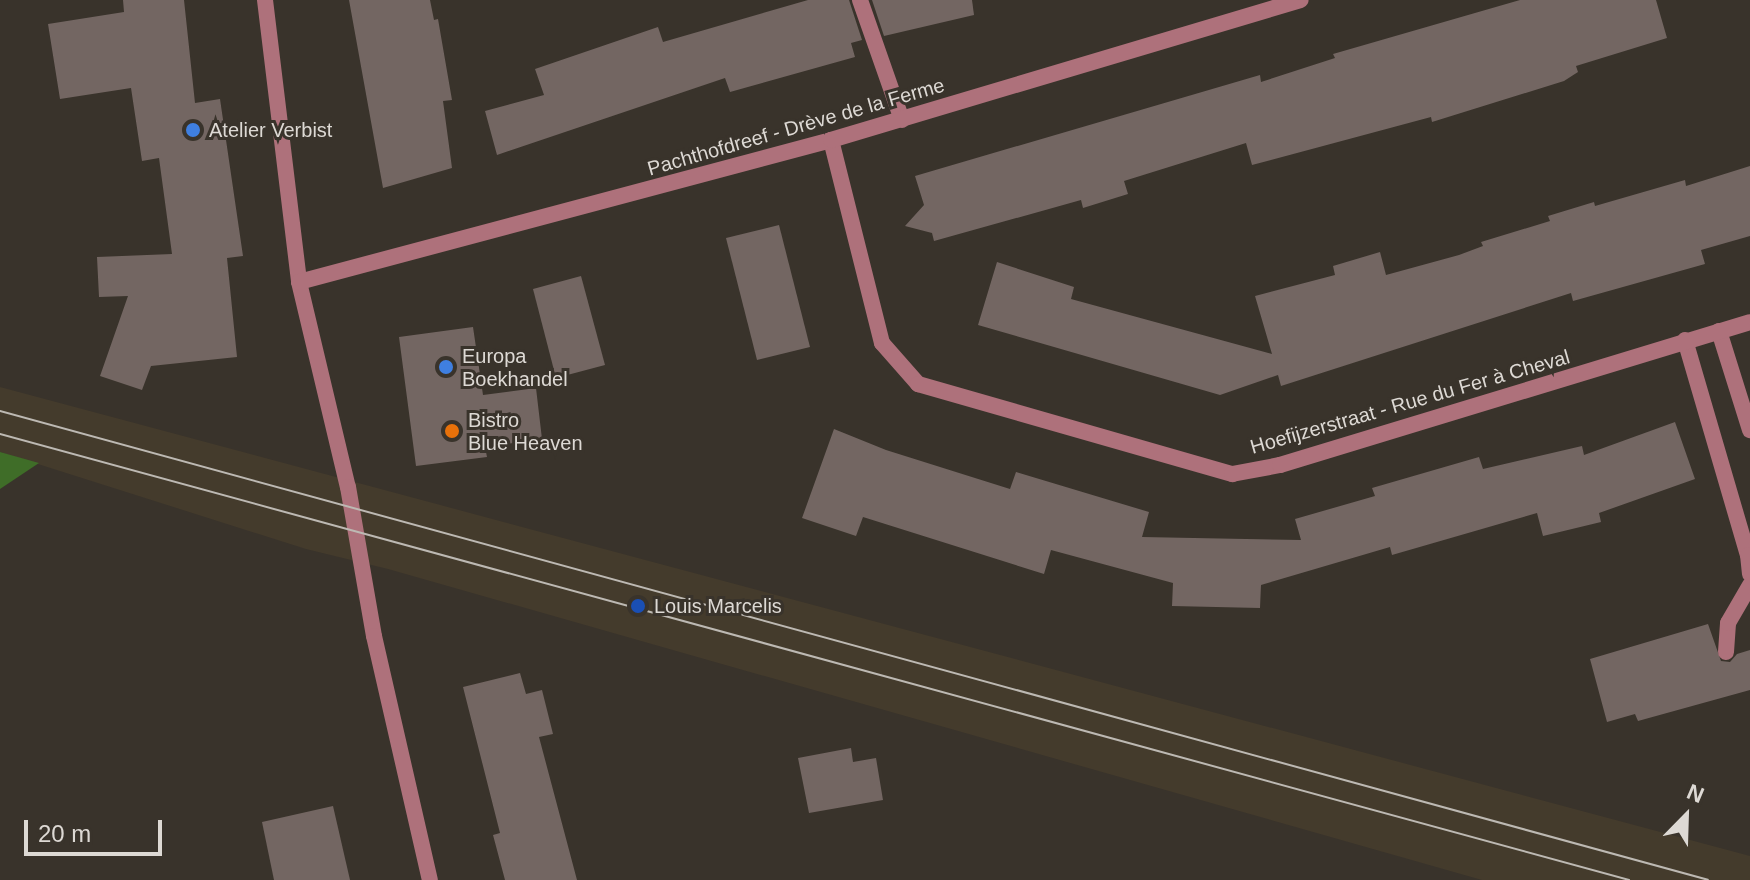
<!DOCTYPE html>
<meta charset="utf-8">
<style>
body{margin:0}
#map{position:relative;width:1750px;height:880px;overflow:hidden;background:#39332b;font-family:Helvetica,sans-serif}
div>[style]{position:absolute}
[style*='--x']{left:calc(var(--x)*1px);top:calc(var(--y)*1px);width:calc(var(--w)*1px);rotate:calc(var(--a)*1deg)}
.built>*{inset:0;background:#443b2c}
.forest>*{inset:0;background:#3f6d28}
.building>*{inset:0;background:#736662}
.service>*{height:16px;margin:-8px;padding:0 8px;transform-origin:8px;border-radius:8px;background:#ae717b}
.minor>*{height:16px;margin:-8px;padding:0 8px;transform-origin:8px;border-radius:8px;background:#ae717b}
.tram>*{height:2px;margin:-1px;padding:0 1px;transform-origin:1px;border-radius:1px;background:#bdb9b3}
.dots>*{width:22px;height:22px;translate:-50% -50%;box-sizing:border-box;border:4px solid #39332b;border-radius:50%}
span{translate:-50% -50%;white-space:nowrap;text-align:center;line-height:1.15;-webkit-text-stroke:6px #39332b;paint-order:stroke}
.street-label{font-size:20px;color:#ddd9d4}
.poi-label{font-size:20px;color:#ddd9d4}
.left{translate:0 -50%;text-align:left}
.north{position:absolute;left:1646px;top:776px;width:80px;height:80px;-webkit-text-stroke:6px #39332b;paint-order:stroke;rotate:23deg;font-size:22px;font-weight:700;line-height:32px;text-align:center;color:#ddd9d4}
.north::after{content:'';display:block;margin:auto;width:28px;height:36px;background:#ddd9d4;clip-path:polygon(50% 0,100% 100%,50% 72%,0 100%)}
.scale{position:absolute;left:24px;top:820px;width:138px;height:36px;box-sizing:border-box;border:4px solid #ddd9d4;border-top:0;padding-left:10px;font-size:24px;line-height:28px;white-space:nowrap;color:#ddd9d4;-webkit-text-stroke:6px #39332b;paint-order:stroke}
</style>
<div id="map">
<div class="built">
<div style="clip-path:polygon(0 387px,1750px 856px,1750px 880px,1482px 880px,388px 569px,306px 549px,0 452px)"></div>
</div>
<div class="forest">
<div style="clip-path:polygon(0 452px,39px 463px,0 489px)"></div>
</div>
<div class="building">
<div style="clip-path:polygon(123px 0,184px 0,195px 103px,220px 99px,243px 256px,227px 258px,237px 357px,151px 366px,142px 390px,100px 376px,128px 296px,99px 297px,97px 257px,172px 254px,159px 158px,142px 161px,131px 88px,60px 99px,48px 24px,124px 12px)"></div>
<div style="clip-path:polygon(349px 0,430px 0,434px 20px,438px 19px,452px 100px,443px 101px,452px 168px,383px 188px)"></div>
<div style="clip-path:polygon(808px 0,849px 0,862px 40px,851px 43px,855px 57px,730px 92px,725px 78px,497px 155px,485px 111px,544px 95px,535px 69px,658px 27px,663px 42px)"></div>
<div style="clip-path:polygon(872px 0,972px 0,974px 15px,884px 36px)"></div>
<div style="clip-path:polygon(1520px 0,1656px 0,1667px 38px,1576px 66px,1578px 72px,1564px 81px,1432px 122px,1431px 117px,1252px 165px,1246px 143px,1124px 181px,1128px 194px,1083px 208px,1081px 200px,934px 241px,932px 233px,905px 226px,924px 205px,915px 176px,1260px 75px,1261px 82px,1335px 58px,1333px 54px)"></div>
<div style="clip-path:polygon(1750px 166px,1750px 236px,1701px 250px,1705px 264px,1573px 301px,1571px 293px,1281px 386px,1278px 375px,1220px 395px,978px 325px,997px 262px,1074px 287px,1071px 299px,1272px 354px,1255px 296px,1335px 275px,1333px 266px,1380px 252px,1386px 275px,1459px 255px,1483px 246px,1481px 242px,1550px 221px,1548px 216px,1594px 202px,1595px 206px,1685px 180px,1686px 186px)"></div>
<div style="clip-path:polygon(779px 225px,810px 347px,757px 360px,726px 238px)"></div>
<div style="clip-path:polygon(581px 276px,605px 365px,556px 378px,533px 289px)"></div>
<div style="clip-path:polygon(473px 327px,483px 395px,536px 388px,542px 439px,485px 447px,487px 457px,416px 466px,399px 337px)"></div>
<div style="clip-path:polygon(1675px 422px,1695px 479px,1599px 513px,1601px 522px,1543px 536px,1537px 513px,1392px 555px,1390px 547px,1261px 585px,1260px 608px,1172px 606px,1173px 583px,1051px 550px,1044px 574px,863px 517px,856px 536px,802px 518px,834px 429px,886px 450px,1010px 489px,1016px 472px,1149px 512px,1142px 537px,1301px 540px,1295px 519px,1375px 496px,1372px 488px,1479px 457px,1483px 469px,1582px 446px,1584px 455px)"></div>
<div style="clip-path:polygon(1708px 624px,1721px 661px,1730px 662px,1737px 654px,1750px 650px,1750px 690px,1638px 721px,1635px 714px,1607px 722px,1590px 659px)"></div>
<div style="clip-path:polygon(520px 673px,526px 694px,542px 690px,553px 734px,539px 737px,577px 880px,505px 880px,493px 835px,500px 833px,463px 687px)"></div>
<div style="clip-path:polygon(851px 748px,853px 762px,876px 758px,883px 800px,809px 813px,798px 758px)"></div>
<div style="clip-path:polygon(333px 806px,350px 880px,274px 880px,262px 822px)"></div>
</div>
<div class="service">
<div style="--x:860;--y:0;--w:127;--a:70.7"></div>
<div style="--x:1719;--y:331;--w:104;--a:72.6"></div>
<div style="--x:1685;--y:340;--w:224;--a:73.7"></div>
<div style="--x:1748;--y:555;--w:19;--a:84"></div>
<div style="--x:1726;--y:652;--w:29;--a:-86"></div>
<div style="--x:1728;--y:623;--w:44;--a:-59.9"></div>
</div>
<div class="minor">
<div style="--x:265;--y:0;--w:284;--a:83.1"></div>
<div style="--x:299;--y:282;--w:211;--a:76.6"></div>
<div style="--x:348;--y:487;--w:151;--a:80.1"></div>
<div style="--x:374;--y:636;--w:250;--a:77.1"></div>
<div style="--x:831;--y:140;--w:209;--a:75.9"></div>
<div style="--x:882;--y:343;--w:55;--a:48.7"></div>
<div style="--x:918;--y:384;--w:327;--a:16"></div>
<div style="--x:1232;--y:474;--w:49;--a:-10.6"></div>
<div style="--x:1280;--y:465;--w:491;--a:-16.9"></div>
<div style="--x:299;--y:282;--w:551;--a:-14.94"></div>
<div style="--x:831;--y:140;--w:490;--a:-16.6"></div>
</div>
<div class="tram">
<div style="--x:0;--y:411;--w:1771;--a:15.35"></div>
<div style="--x:0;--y:434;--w:1689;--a:15.31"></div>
</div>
<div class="dots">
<div style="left:193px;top:130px;background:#3f7fe0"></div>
<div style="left:446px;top:367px;background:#3f7fe0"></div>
<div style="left:452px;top:431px;background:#e8710a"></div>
<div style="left:638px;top:606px;background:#1a4fb4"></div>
</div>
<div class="street-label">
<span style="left:796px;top:127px;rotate:-16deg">Pachthofdreef - Drève de la Ferme</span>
<span style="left:1410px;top:402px;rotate:-16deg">Hoefijzerstraat - Rue du Fer à Cheval</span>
</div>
<div class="poi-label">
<span class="left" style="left:209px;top:130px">Atelier Verbist</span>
<span class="left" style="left:462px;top:368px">Europa<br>Boekhandel</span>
<span class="left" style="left:468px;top:432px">Bistro<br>Blue Heaven</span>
<span class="left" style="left:654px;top:606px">Louis Marcelis</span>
</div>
<div class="north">N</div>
<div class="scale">20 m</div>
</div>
